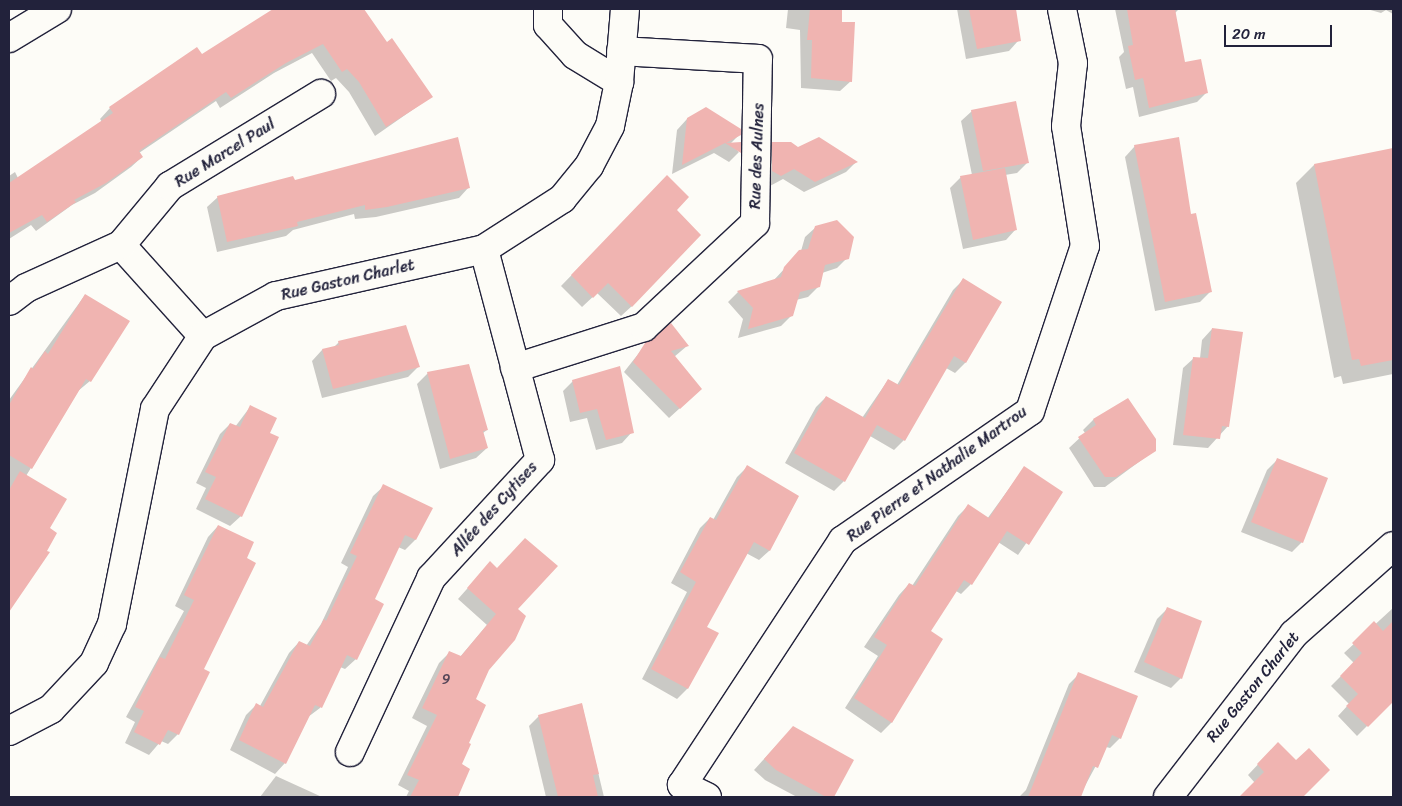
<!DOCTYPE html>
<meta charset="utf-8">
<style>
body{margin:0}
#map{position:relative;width:1402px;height:806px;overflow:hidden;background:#fdfcf7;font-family:Sriracha,sans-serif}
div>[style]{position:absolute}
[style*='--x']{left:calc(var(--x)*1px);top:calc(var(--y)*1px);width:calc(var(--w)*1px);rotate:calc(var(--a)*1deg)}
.shadow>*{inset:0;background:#0003}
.building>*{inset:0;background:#f0b4b1}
.roads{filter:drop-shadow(1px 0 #22223b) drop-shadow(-1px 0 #22223b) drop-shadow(0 1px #22223b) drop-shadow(0 -1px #22223b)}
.minor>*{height:28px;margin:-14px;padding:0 14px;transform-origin:14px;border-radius:14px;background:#fdfcf7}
span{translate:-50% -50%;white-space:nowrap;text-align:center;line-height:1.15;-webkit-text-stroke:5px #fdfcf7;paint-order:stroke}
.number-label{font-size:14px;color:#564658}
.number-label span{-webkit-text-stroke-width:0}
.street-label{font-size:16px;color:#22223b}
.frame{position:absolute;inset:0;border:10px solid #22223b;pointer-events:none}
.scale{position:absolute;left:1224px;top:25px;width:108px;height:22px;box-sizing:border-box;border:2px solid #22223b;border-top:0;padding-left:6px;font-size:15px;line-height:18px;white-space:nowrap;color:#22223b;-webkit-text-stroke:4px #fdfcf7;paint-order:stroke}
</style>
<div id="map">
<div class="shadow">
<div style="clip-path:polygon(275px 9px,363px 9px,386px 44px,431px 97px,375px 136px,349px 92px,336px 78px,331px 81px,312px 53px,274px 73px,220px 108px,216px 101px,139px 153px,142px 157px,131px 167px,95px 193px,72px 205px,36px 231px,31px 225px,9px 239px,9px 176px,15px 172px,18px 178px,102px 122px,100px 119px,110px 108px,202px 56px)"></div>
<div style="clip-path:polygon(788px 9px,841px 9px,840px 23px,851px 81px,840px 91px,801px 88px,800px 30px,786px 28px)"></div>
<div style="clip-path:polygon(957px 9px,1014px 9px,1019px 40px,1009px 51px,966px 59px)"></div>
<div style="clip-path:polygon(1115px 9px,1179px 9px,1175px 13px,1184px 63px,1207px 92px,1197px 102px,1139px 117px,1133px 87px,1126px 89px,1119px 57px,1124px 52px)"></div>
<div style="clip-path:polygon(1367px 9px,1393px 9px,1393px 14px,1386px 10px,1381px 13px)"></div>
<div style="clip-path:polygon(972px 111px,1027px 163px,1017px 173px,1005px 175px,1016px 229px,1006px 240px,963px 249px,950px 188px,961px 177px,972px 175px,961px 121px)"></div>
<div style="clip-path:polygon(687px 119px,740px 134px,730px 144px,739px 152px,729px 162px,714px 153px,672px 174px,677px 130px)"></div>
<div style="clip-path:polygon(773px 143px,856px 162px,846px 172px,804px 192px,783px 179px,770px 186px,762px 181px,762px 154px)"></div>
<div style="clip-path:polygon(1135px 146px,1190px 216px,1210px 292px,1200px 302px,1155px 311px,1125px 157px)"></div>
<div style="clip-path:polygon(1393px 150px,1393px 374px,1343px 384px,1341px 376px,1334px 378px,1296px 183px,1314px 165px)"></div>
<div style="clip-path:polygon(667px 177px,675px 210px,632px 306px,621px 316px,597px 293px,582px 307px,561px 286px)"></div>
<div style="clip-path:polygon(294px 182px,469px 187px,459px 198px,376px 217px,355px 219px,354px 214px,293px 230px,286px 236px,217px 252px,207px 207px,218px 197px)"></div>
<div style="clip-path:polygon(816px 227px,847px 258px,837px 268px,822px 273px,819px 286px,808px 297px,796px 300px,792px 315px,781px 326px,738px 338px,743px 319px,728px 302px,738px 292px,773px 281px,801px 251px,805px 237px)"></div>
<div style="clip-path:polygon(963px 280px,1000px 302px,965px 363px,955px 373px,946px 368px,904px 440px,894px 450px,870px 436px,844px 481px,834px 491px,785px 463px,816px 407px,826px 397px,862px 418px,888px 380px,897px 385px,953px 290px)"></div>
<div style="clip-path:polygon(85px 295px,90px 381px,78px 391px,26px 476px,48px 529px,19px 594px,9px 604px,9px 400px)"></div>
<div style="clip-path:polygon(1212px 329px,1228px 426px,1208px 448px,1173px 445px,1183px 368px,1194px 358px,1200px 358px,1202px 340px)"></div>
<div style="clip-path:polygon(339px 342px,418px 367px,408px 377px,322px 398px,312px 361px,322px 350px,333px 348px)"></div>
<div style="clip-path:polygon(646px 344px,687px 346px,674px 357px,690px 399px,669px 418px,624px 372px)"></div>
<div style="clip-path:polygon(428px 373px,487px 430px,483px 433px,487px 448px,476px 458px,440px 469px,417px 384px)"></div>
<div style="clip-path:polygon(573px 381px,632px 432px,622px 443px,596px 450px,587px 418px,570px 422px,563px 391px)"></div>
<div style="clip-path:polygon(1128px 399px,1155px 450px,1105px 487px,1094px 487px,1069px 448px,1085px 433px,1083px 430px,1093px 420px)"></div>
<div style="clip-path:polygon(250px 407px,268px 433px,241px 516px,230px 526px,196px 509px,206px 488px,196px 483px,220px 434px,230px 424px,235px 427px)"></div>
<div style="clip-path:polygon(1277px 460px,1302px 542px,1292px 552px,1241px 532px,1267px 470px)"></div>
<div style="clip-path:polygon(747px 467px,798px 497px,769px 551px,759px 560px,746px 553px,705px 627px,717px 634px,687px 689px,677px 699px,642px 679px,687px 592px,671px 583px,700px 528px,710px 518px,713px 520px,737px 477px)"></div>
<div style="clip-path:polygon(1024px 468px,1062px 492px,1018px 555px,998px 542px,971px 584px,961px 594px,956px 591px,930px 631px,941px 639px,891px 723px,881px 733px,845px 708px,878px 656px,864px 647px,899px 595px,909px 584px,912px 586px,958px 516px,968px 506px,987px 519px)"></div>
<div style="clip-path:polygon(384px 486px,431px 509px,415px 540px,405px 550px,398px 547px,373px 600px,356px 659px,345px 669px,340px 667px,320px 708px,308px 717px,285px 763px,275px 774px,230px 750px,246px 715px,256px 705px,260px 706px,289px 653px,299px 642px,306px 646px,321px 624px,348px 567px,341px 563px,373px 496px)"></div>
<div style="clip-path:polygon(218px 526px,203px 669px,178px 734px,168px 744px,161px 741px,149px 755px,125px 743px,135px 722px,126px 717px,184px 611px,175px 606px,208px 537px)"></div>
<div style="clip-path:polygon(490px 563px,516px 609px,475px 699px,461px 764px,469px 769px,457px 797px,406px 797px,409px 791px,398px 785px,427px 726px,412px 718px,439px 663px,450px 652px,460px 657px,487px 625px,458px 599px)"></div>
<div style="clip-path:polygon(1393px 608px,1393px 703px,1391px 702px,1357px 736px,1338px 716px,1349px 704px,1331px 686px,1354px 663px,1344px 653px)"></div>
<div style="clip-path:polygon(1167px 609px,1181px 678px,1171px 688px,1134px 672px,1157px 619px)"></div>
<div style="clip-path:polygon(1079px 674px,1120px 738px,1110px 748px,1106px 747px,1079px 797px,1019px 797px,1026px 790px,1069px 684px)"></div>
<div style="clip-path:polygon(582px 705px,604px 797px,546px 797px,529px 726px,539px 716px)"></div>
<div style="clip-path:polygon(783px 738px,853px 760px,832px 797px,797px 797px,765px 780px,754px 770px)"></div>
<div style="clip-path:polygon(1278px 743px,1296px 761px,1328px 770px,1301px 797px,1240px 797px,1255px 783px,1248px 775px)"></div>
<div style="clip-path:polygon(276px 776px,322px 797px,260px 797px)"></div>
</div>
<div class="building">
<div style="clip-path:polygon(273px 9px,364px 9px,387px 42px,392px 38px,433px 97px,386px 127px,359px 82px,347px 69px,342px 72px,323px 44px,286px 63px,231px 98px,226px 92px,139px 151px,143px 157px,106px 183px,74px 200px,76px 202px,47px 222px,42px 215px,9px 233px,9px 183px,113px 113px,109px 107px,197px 47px,202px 54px)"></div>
<div style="clip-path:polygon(810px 9px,842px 9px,842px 22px,855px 22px,852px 82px,811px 78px,812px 40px,807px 40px)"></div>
<div style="clip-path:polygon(969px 9px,1016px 9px,1021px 41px,977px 49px)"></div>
<div style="clip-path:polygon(1127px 9px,1175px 9px,1185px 62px,1201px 59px,1208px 93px,1149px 108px,1143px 78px,1135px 80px,1128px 46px,1133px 45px)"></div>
<div style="clip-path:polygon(1016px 101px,1029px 163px,983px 171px,971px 110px)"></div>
<div style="clip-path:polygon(706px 107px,741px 129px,741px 135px,726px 143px,741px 142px,741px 153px,725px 143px,682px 165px,687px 118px)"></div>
<div style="clip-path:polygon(458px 137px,470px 188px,387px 207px,365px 210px,365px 205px,297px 222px,298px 226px,227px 242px,217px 196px,293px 176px,295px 180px)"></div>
<div style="clip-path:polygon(819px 137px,858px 162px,815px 182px,794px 169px,781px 176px,772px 171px,772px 142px,791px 142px,798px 147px)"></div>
<div style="clip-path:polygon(1179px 137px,1191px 214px,1196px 213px,1212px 292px,1165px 302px,1134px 145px)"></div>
<div style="clip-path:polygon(1393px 148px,1393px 360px,1361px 366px,1359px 359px,1352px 360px,1314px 164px)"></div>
<div style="clip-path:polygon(1005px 168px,1017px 230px,973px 240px,960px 176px)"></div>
<div style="clip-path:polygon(667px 175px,689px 197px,677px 210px,701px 235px,632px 307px,608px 283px,593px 298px,571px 275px)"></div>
<div style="clip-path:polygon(837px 220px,854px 237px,849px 259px,825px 265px,820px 287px,800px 292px,793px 316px,748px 329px,753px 308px,737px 291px,781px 277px,784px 267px,799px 250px,808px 249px,815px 226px)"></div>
<div style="clip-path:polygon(963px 278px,1002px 302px,966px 363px,954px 356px,905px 441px,877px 425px,845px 482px,794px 453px,826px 396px,865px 418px,888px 379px,899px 385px)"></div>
<div style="clip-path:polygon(85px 294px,130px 321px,91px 382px,86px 379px,32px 469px,9px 455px,9px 405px,31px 367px,33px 369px,45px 351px,48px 354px)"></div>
<div style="clip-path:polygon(671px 323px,689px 346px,671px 351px,702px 389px,680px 409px,633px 362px,645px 343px)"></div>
<div style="clip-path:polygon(406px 325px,420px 367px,333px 389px,322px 349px,339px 345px,338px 341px)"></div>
<div style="clip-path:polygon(1212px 328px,1243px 332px,1229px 427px,1222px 426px,1220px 439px,1183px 435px,1193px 357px,1208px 358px)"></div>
<div style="clip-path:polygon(469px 364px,488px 430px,483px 431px,488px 448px,450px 459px,427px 372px)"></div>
<div style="clip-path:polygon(620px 366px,634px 433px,606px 440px,597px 409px,580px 413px,572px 380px)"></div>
<div style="clip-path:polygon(1128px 398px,1156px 439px,1156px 451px,1116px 477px,1105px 477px,1078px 437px,1096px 425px,1093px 419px)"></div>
<div style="clip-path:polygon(250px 405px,277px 418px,270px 433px,279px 437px,242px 517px,205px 499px,216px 477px,205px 472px,230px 423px,240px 427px)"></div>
<div style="clip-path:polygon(1277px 458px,1328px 478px,1303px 543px,1251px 522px)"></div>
<div style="clip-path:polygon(747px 465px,799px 496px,770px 551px,754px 542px,707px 627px,719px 633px,688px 689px,651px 669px,696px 582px,680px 572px,710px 517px,716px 520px)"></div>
<div style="clip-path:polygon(1024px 466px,1063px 492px,1029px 545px,1007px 531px,972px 585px,964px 580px,931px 631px,943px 639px,892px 723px,854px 698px,887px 645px,874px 637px,909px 583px,915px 586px,968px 504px,989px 518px)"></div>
<div style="clip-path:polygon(20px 471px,67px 499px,50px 528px,57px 533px,47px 551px,50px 552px,9px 612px,9px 490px)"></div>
<div style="clip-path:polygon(383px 484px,433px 508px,416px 540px,405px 535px,375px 599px,384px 604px,357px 660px,347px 655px,322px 708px,315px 705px,286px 764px,239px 740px,256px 703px,263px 707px,299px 641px,310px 646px,324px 619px,326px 621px,357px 556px,350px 553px)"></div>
<div style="clip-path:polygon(218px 525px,254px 542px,247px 558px,256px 563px,204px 669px,210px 672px,179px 735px,168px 730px,160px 745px,134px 732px,144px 711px,135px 707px,160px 657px,165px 659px,194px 600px,184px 595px)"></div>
<div style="clip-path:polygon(525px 538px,558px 566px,518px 609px,526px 616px,515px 640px,489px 670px,476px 699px,486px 705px,469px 743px,471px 744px,462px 764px,470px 769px,458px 797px,410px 797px,419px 780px,407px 775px,437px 715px,422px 708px,449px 651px,461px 656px,496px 614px,467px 588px,490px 561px,497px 568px)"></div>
<div style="clip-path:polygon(1167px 607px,1202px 621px,1182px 679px,1144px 662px)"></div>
<div style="clip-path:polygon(1374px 621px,1383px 631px,1393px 621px,1393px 702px,1368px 727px,1346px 706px,1358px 694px,1340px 676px,1362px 653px,1352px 643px)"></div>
<div style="clip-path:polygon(1078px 672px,1138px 696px,1121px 739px,1112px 735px,1098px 768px,1093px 766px,1081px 797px,1028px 797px)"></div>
<div style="clip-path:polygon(582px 703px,599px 774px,593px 775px,598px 797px,558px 797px,538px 715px)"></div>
<div style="clip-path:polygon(793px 726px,854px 760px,834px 797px,826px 797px,776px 770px,764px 759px)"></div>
<div style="clip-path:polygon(1278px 742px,1296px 760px,1309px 748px,1330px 770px,1303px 797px,1239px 797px,1264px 772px,1257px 764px)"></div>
</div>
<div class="roads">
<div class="minor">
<div style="--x:548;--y:9;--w:16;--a:90"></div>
<div style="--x:548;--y:25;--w:40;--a:48"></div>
<div style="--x:575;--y:55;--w:52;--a:31.5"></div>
<div style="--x:9;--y:38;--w:56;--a:-31.1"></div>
<div style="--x:121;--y:245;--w:122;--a:48"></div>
<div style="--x:9;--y:301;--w:21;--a:-37"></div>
<div style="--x:26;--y:288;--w:104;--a:-24.4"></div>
<div style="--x:121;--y:245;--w:77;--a:-50.3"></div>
<div style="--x:170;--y:186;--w:177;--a:-31.4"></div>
<div style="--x:515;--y:368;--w:135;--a:-17.6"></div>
<div style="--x:644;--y:327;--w:152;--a:-43.1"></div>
<div style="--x:755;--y:223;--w:164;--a:-89"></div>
<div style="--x:758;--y:59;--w:137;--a:-176.7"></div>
<div style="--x:9;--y:731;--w:47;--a:-27.6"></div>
<div style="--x:51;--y:709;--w:63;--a:-46.9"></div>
<div style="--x:94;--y:663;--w:43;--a:-65.2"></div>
<div style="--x:112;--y:624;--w:219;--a:-78.7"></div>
<div style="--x:155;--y:409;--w:87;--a:-56.7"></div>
<div style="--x:203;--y:336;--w:83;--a:-28.7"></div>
<div style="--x:276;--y:296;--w:213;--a:-12.7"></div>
<div style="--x:484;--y:249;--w:93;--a:-32.7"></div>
<div style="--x:562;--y:199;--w:43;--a:-50.7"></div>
<div style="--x:589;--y:166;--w:45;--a:-62.3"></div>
<div style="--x:610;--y:126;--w:45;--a:-78.4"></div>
<div style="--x:619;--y:82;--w:73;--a:-85.3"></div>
<div style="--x:350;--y:752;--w:192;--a:-65"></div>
<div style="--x:431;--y:578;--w:161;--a:-47.3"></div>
<div style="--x:540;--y:460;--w:218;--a:-104.9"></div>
<div style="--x:707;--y:797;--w:28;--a:-154"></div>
<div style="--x:682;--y:785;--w:293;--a:-56.7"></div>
<div style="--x:843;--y:540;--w:227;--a:-34.6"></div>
<div style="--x:1030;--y:411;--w:174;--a:-71.6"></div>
<div style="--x:1085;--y:246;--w:121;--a:-99"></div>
<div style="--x:1066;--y:126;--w:63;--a:-83.7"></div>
<div style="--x:1073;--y:63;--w:55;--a:-101.5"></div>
<div style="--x:1168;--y:797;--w:206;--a:-52.3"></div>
<div style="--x:1294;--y:634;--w:132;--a:-41.6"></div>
</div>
</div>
<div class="number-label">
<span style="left:446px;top:680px">9</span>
</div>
<div class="street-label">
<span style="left:225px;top:153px;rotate:-32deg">Rue Marcel Paul</span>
<span style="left:757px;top:156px;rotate:-88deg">Rue des Aulnes</span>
<span style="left:348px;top:280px;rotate:-13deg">Rue Gaston Charlet</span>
<span style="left:937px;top:474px;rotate:-36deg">Rue Pierre et Nathalie Martrou</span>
<span style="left:494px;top:509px;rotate:-48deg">Allée des Cytises</span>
<span style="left:1253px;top:687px;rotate:-51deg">Rue Gaston Charlet</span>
</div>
<div class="frame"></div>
<div class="scale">20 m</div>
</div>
